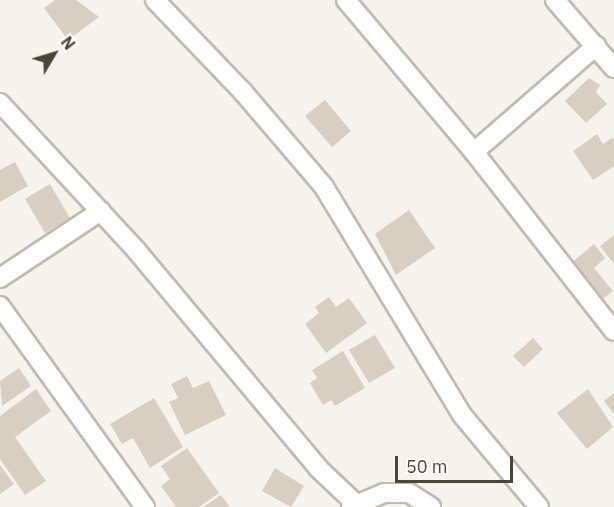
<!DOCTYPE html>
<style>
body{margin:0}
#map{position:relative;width:614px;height:507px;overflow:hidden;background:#f6f3ec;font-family:"IBM Plex Sans",sans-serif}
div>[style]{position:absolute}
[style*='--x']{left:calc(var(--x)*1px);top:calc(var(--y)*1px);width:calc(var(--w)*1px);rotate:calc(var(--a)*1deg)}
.building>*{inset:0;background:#d8cfc1}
.roads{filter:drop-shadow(2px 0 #c2bbae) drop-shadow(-2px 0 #c2bbae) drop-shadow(0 2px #c2bbae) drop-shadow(0 -2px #c2bbae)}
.minor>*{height:18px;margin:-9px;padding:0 9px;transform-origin:9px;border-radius:9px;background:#fff}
span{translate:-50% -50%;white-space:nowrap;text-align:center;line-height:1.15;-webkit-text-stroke:4.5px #fff;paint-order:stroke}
.north{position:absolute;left:24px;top:24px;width:60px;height:60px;-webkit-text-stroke:4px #fff;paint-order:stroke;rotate:52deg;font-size:16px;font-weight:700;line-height:24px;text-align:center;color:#4b4439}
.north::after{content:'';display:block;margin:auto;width:21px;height:27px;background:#4b4439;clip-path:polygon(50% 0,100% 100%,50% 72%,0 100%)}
.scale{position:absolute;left:395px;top:456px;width:118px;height:27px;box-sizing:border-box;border:3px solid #4b4439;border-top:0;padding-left:8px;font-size:18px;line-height:21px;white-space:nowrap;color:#4b4439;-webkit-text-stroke:4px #fff;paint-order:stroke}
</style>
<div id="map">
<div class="building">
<div style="clip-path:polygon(55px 0,76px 0,99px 17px,68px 40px,44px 8px)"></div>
<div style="clip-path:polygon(589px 78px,600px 85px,596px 92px,607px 104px,586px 123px,565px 101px)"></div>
<div style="clip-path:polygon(325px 100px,351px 131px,332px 147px,305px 116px)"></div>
<div style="clip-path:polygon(597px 134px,603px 144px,612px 138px,614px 140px,614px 166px,593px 180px,573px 151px)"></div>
<div style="clip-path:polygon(15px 162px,28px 186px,0 202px,0 170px)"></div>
<div style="clip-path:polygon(50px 184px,70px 218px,45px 233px,25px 199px)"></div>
<div style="clip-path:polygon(409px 210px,435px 248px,396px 275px,375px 234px)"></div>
<div style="clip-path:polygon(614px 235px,614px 264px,600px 246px)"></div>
<div style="clip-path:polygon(594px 244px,605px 258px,594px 268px,613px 291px,600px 301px,570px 264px)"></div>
<div style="clip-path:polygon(329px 297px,336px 307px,349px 298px,367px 323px,326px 353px,305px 324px,319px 313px,315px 307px)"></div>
<div style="clip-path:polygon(375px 335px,395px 368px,369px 383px,349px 350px)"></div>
<div style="clip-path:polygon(533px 338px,543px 349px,524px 367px,513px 356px)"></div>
<div style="clip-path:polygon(343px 351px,365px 388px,335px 406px,331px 400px,323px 405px,310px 383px,317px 378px,312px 370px)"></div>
<div style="clip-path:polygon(19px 368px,31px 386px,2px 406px,0 381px)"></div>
<div style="clip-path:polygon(187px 376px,193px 388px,209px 381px,226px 415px,185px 435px,169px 402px,178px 398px,171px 384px)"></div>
<div style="clip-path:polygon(36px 389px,51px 411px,15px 437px,46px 481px,25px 495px,0 459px,0 416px)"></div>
<div style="clip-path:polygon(588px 389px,613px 427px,587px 449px,557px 413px)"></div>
<div style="clip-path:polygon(614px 393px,614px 414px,604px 401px)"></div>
<div style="clip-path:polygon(154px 398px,183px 447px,150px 468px,133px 438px,122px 444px,110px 424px)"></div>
<div style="clip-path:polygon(187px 448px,219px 493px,199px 507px,176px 507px,161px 486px,170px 479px,161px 466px)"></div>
<div style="clip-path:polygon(0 465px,14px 484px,0 494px)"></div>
<div style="clip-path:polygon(275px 468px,304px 486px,291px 507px,262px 491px)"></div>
<div style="clip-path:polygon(221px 495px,230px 507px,203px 507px)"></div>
</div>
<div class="roads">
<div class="minor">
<div style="--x:155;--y:0;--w:127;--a:46.3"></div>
<div style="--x:243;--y:92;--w:125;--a:49.5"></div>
<div style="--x:324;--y:187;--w:267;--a:58.8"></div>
<div style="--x:462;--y:415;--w:120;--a:50.1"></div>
<div style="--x:346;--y:0;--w:199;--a:49.9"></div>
<div style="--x:474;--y:152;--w:227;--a:52"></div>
<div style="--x:555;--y:0;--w:90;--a:49.1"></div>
<div style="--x:0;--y:103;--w:200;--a:47.2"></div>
<div style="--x:136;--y:250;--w:284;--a:50.1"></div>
<div style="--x:318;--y:468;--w:52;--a:43.5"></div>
<div style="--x:474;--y:152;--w:162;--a:-41"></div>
<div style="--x:0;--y:278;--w:121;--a:-33.6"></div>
<div style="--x:0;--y:306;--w:248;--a:54.2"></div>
<div style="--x:351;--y:507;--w:36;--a:-23"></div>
<div style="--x:384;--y:493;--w:25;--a:0"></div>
<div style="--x:409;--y:493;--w:26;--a:32"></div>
</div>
</div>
<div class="north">N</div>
<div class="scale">50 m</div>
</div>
